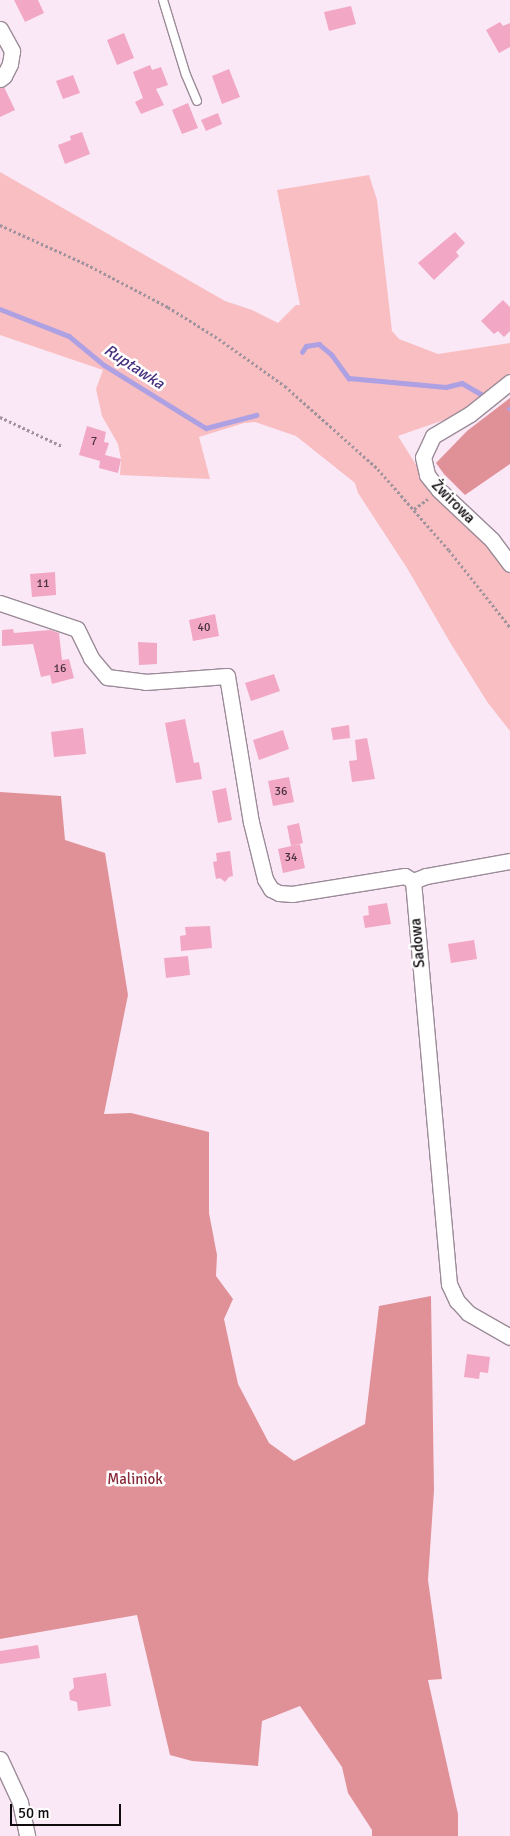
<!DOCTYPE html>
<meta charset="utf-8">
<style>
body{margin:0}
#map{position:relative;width:510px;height:1836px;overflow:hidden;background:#fae8f6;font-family:Signika,sans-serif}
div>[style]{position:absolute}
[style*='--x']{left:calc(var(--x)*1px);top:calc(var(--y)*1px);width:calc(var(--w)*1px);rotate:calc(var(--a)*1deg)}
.green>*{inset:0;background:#f9bec2}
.forest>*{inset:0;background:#e09197}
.stream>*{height:4.5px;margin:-2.25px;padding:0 2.25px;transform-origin:2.25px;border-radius:2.25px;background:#ada1e3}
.building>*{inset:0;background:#f2a7c4}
.path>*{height:2.5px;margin-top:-1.25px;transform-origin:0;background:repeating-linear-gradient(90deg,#a0939d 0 2.5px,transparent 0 5px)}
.roads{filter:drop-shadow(1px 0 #9b8b98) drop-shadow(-1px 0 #9b8b98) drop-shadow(0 1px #9b8b98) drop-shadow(0 -1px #9b8b98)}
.lane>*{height:8px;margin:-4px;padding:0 4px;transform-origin:4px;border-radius:4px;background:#fff}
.street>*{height:15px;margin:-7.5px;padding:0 7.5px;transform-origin:7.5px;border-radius:7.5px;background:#fff}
span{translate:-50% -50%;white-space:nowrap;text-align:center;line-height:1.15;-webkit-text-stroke:5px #fff;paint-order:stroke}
.number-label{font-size:12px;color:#48323c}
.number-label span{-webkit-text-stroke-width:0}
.street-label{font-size:15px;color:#100b0f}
.park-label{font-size:15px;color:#882b3a}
.water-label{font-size:16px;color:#46317e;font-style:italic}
.scale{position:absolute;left:10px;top:1804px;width:111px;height:22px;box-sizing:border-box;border:2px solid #100b0f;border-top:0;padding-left:6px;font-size:15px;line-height:18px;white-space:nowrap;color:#100b0f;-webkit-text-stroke:4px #fff;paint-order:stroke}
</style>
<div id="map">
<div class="green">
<div style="clip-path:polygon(0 172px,225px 301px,252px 310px,278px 323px,296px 305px,300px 305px,277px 190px,369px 175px,377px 200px,392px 331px,399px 339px,438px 354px,510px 343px,510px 373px,492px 390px,458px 415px,398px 436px,418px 468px,510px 570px,510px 731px,488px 703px,451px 644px,407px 568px,358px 493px,355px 483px,296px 436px,255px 422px,244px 423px,199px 437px,210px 479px,120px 475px,121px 459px,118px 444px,102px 416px,96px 389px,103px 370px,0 335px)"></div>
</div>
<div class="forest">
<div style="clip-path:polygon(510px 398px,510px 464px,465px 495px,444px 474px,436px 463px,467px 431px)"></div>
<div style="clip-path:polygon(0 792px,61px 796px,65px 840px,105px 853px,128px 995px,104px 1114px,131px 1113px,209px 1132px,209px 1213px,217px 1255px,216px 1276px,233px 1299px,224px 1319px,238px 1384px,269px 1443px,294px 1461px,365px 1424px,379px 1306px,431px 1296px,434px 1490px,428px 1580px,442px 1679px,428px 1680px,458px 1814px,458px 1836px,372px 1836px,372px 1830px,348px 1793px,342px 1767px,300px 1706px,262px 1721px,258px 1766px,192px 1761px,170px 1755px,137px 1615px,0 1639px)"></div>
</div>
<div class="stream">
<div style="--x:0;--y:309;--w:74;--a:21.4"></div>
<div style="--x:69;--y:336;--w:45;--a:39.6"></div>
<div style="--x:104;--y:365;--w:120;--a:31.7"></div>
<div style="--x:206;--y:428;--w:52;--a:-14.6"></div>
<div style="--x:302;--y:352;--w:7;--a:-56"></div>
<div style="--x:306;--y:346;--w:13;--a:-9"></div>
<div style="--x:319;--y:344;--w:17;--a:40"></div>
<div style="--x:332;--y:355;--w:29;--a:54"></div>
<div style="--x:349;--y:378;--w:97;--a:5.3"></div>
<div style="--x:446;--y:387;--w:16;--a:-14"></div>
<div style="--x:462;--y:383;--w:28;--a:30"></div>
<div style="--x:509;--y:409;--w:1;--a:0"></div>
</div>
<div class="building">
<div style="clip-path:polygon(14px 0,38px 0,44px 13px,25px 22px)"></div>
<div style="clip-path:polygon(351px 6px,356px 24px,329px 31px,324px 12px)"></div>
<div style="clip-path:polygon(500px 22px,503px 26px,510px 23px,510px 47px,499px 53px,486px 30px)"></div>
<div style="clip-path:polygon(124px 33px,134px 58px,117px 65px,107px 40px)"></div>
<div style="clip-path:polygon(150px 65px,152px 70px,161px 67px,168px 85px,156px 89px,164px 105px,141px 114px,135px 102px,143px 98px,133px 72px)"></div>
<div style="clip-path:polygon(229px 69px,240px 97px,222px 104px,212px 76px)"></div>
<div style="clip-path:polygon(73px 75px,80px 93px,63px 99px,56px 81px)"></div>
<div style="clip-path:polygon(4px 87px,15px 110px,0 117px,0 88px)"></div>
<div style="clip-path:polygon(188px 103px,198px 128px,182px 134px,172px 110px)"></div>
<div style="clip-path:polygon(218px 113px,222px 124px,206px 131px,201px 120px)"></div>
<div style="clip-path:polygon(82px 132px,90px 154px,65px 164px,58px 145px,71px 140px,70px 136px)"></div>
<div style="clip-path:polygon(455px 232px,465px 243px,456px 252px,459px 256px,434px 280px,418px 263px)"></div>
<div style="clip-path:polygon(503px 300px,510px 307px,510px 331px,504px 337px,498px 331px,494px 334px,481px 321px)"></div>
<div style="clip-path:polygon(87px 426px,106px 432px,104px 442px,109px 443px,105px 455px,121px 459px,118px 473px,99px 468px,100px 461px,79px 455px)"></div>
<div style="clip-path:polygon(55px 572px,56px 595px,32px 597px,30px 574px)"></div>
<div style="clip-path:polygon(215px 614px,219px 636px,193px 641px,189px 620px)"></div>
<div style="clip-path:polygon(13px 629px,14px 633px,50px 630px,59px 633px,62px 660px,69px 659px,74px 678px,52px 684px,50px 675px,41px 677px,33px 644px,2px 646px,2px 630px)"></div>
<div style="clip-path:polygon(138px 642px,157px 643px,157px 664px,139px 665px)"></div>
<div style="clip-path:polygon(274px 674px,280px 691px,251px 701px,245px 683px)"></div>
<div style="clip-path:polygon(185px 719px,194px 763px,199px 762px,202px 779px,176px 783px,165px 723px)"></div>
<div style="clip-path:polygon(349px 725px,350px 738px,333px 740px,331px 728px)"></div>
<div style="clip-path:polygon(83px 728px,86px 754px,54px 757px,51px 732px)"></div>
<div style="clip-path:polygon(283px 730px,289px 749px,259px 760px,253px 740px)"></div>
<div style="clip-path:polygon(367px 738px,375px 779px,352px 782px,349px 761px,357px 760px,355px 740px)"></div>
<div style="clip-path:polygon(289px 777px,294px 802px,273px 806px,268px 781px)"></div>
<div style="clip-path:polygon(226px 788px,232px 820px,218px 823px,212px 791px)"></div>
<div style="clip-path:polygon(299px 823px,303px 843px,291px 846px,287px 826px)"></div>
<div style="clip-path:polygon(300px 844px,305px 868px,283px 873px,278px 849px)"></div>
<div style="clip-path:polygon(230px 851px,233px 876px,229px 877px,225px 882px,220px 878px,216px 879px,213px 862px,217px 861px,216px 853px)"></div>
<div style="clip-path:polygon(387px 903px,391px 924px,365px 928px,363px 916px,369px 915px,368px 906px)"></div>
<div style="clip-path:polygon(210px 926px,212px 948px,181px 951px,180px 936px,186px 935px,185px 927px)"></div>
<div style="clip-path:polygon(474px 940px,477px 959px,451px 963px,448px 944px)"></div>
<div style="clip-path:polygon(188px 956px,190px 975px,166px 978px,164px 958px)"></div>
<div style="clip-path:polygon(467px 1354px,490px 1357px,488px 1373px,480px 1372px,479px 1379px,464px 1377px)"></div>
<div style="clip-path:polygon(38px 1645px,40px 1658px,0 1664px,0 1651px)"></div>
<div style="clip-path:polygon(106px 1673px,111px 1706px,78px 1711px,77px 1702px,70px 1700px,69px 1692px,74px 1688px,73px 1678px)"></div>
</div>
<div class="path">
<div style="--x:0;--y:225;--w:94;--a:24.4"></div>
<div style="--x:86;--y:264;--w:93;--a:27.7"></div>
<div style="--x:168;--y:307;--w:60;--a:32.1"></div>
<div style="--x:219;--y:339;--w:81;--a:35.5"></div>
<div style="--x:285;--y:386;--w:125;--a:41.7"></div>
<div style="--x:378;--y:469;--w:108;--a:48.8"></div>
<div style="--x:449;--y:550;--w:98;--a:51.6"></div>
<div style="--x:0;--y:417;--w:68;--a:25.1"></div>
<div style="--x:414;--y:509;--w:17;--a:-36"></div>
</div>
<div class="roads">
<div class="lane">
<div style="--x:163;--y:0;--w:78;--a:73"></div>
<div style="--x:186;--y:75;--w:28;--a:67"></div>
</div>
<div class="street">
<div style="--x:0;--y:29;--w:25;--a:61"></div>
<div style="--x:12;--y:51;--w:13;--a:99"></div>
<div style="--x:10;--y:64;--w:13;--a:117"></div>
<div style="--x:4;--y:76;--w:5;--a:143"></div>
<div style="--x:510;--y:382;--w:51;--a:141.3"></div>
<div style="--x:470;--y:414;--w:43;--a:149.3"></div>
<div style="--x:433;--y:436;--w:23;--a:115"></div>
<div style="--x:423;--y:457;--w:18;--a:77"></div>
<div style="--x:427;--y:475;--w:19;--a:51"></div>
<div style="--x:439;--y:490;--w:73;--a:43.3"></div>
<div style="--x:492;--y:540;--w:30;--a:53"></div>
<div style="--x:0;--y:603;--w:81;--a:18.7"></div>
<div style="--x:77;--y:629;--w:32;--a:64"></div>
<div style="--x:91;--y:658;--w:25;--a:50"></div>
<div style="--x:107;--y:677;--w:38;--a:7"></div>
<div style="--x:145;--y:682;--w:82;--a:-4.2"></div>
<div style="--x:227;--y:676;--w:148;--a:80.7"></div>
<div style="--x:251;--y:822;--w:59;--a:76.2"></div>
<div style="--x:265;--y:879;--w:12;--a:59"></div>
<div style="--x:271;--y:889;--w:9;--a:27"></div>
<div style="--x:279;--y:893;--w:13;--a:4"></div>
<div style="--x:292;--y:894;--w:114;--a:-9.1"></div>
<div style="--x:405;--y:876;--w:9;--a:32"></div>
<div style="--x:413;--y:881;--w:405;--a:84.9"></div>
<div style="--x:449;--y:1284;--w:19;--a:65"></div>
<div style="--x:457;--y:1301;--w:16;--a:47"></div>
<div style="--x:468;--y:1313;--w:48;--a:29.7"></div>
<div style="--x:413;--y:881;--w:14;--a:-21"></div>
<div style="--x:426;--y:876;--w:85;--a:-10.1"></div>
<div style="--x:0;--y:1759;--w:47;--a:65.1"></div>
<div style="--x:20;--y:1802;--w:35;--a:78"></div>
</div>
</div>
<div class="number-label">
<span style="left:94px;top:442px">7</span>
<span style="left:43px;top:584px">11</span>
<span style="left:204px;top:628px">40</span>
<span style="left:60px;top:669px">16</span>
<span style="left:281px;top:792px">36</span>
<span style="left:291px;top:858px">34</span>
</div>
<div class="street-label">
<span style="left:453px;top:502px;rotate:45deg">Żwirowa</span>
<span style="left:418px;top:943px;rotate:-95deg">Sadowa</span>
</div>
<div class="park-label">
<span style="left:135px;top:1480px">Maliniok</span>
</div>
<div class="water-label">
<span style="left:134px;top:367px;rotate:33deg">Ruptawka</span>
</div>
<div class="scale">50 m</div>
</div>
